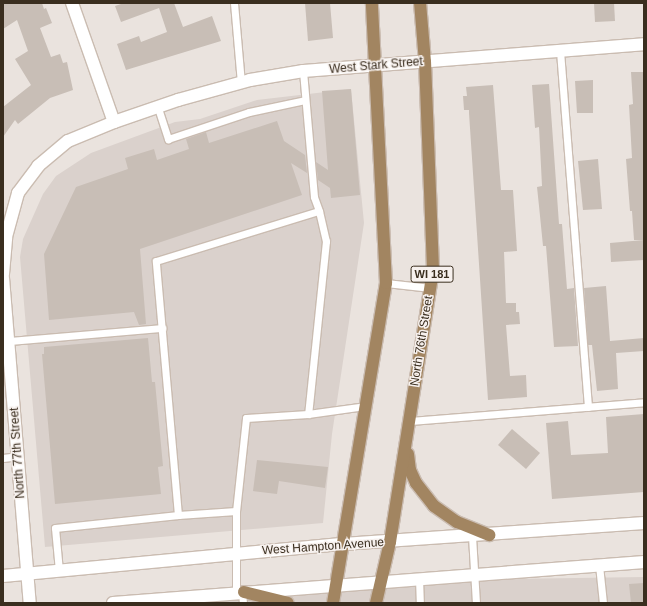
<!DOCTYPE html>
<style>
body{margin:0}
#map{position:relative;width:647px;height:606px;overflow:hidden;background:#eae3de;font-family:Arial,sans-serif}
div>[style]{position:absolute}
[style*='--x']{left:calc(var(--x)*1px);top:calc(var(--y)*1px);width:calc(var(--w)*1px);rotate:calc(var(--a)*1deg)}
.built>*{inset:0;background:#dad1cc}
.building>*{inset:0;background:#c8beb6}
.roads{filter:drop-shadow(1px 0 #cabcb1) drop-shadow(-1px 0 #cabcb1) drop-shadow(0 1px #cabcb1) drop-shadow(0 -1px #cabcb1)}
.service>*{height:7px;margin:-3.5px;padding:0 3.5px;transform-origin:3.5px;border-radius:3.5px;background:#fff}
.minor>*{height:12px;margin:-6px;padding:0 6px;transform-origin:6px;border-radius:6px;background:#fff}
.secondary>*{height:12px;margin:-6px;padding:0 6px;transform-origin:6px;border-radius:6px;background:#fff}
.primary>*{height:12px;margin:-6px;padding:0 6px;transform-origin:6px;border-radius:6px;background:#a28561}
span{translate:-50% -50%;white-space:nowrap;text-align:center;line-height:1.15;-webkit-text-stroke:3px #f7f1ee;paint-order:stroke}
.shield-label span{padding:1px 3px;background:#f7f1ee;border:1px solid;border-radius:3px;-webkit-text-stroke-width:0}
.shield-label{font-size:11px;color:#3a2e1f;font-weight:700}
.street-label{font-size:12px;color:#3a2e1f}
.frame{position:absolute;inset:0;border:4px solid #3a2e1f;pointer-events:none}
</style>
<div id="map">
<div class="built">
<div style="clip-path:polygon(351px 89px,364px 223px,332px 434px,323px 523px,45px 547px,20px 257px,23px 239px,43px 194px,56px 176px,91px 153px,175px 122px,200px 119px,257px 100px)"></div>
<div style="clip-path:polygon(644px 577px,644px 603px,113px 603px,379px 581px)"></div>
</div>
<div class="building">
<div style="clip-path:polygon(3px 3px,42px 3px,44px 9px,46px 8px,52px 23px,40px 28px,51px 57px,60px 54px,63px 63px,67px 62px,73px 90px,50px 98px,18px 124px,15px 120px,3px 137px,3px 107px,31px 85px,15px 59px,28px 51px,17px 20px,3px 29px)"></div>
<div style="clip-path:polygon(124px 3px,174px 3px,183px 27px,212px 16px,221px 41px,126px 70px,117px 44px,139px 36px,141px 42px,167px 32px,159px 8px,121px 22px,115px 6px)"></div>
<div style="clip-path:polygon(305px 3px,330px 3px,333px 38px,308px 41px)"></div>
<div style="clip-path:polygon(594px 3px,614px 3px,615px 21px,595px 22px)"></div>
<div style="clip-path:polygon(631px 72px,644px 72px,644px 240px,634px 240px,632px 211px,630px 211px,626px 159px,632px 158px,629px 105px,633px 104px)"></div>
<div style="clip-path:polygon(593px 80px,593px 113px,577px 113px,575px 81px)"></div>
<div style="clip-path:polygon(549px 84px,559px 224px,562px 224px,567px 289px,574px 288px,578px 346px,554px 347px,546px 246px,543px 246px,539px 206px,537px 187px,542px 186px,539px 127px,535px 128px,532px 85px)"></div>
<div style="clip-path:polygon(493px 85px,501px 190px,513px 190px,517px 251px,504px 252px,506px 303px,516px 303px,516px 312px,519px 312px,520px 324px,506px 325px,510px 376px,526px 375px,527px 397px,488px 400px,469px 113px,469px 110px,464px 110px,463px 96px,467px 96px,466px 87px)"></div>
<div style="clip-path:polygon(351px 89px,360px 195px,331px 198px,330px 188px,318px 180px,316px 162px,328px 170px,322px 91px)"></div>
<div style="clip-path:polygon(277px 121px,284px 141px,305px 155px,307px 173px,291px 163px,302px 195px,140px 249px,146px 324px,139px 325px,134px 312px,49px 320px,44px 254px,76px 187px,128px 169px,125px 158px,154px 149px,157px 160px,189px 149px,186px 139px,206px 132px,209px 143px)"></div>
<div style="clip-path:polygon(598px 159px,602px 209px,583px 210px,578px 161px)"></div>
<div style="clip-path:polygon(644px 240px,644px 260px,611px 262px,610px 243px)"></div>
<div style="clip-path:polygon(606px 286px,610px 341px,644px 338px,644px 351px,616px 353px,618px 389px,597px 391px,592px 345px,588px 345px,584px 288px)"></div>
<div style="clip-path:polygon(148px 338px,152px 382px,155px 382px,163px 466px,158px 467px,161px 494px,55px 504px,42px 354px,44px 354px,44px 347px)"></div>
<div style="clip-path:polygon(644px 414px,644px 492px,552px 499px,546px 423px,568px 421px,571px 455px,608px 453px,606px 417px)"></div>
<div style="clip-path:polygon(512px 429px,540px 453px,526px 469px,498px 445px)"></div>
<div style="clip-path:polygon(257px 460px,328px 467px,325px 488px,279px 481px,277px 494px,253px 491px)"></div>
<div style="clip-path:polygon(644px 583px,644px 603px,631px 603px,629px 584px)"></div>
</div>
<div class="roads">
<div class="service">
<div style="--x:234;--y:3;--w:80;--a:85"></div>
<div style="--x:560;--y:51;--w:357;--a:85.5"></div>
<div style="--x:303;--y:71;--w:126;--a:85"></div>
<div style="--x:314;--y:197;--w:15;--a:70"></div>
<div style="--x:158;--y:108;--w:33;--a:72"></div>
<div style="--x:168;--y:139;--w:85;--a:-18.4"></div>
<div style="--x:249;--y:112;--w:57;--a:-12.1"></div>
<div style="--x:386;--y:283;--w:45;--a:6.3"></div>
<div style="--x:10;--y:341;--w:153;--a:-4.9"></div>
<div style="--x:308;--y:414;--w:59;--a:-7.9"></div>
<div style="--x:410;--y:421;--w:235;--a:-4.6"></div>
<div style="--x:3;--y:458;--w:15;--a:-8"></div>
<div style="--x:178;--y:515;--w:58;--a:-3.9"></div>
<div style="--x:472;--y:536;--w:67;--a:86.6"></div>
<div style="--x:599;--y:565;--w:38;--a:84"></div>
<div style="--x:59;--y:571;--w:43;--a:-95.3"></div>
<div style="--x:55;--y:528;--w:124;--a:-6"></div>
<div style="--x:178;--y:515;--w:255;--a:-95"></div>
<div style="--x:156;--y:261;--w:170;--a:-17.1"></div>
<div style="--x:319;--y:211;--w:31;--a:77"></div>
<div style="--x:326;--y:241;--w:174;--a:95.9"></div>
<div style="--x:308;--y:414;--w:62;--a:176.3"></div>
<div style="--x:246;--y:418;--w:94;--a:96.1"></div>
<div style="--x:236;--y:511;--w:82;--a:90"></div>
<div style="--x:419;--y:578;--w:25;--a:88"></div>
<div style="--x:242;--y:592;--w:11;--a:85"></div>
</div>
<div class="minor">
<div style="--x:72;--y:3;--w:126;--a:70.6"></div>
<div style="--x:3;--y:274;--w:37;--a:-85"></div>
<div style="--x:6;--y:237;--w:46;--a:-74.7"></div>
<div style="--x:18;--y:193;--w:34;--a:-53"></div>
<div style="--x:38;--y:166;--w:39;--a:-40"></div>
<div style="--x:68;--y:141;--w:50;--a:-22.4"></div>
<div style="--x:114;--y:122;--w:68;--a:-19"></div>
<div style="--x:178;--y:100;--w:75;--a:-15.5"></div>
<div style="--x:250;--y:80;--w:54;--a:-9.6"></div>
<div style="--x:303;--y:71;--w:342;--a:-4.5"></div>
<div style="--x:3;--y:278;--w:326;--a:85.3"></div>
</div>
<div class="secondary">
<div style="--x:3;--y:576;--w:342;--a:-5.4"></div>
<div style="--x:343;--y:544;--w:302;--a:-4"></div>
<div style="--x:113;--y:603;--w:533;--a:-4.42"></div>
</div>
<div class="primary">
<div style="--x:408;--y:454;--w:16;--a:83"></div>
<div style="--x:410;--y:470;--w:14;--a:65"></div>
<div style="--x:416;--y:483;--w:29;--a:52"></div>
<div style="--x:434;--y:506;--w:28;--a:35"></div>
<div style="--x:457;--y:522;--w:35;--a:22"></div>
<div style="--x:244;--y:592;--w:45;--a:14"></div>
<div style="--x:333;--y:603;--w:324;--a:-80.6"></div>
<div style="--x:386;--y:283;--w:280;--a:-92.9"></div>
<div style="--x:376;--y:603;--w:63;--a:-77.1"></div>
<div style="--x:390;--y:542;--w:276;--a:-81"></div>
<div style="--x:433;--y:269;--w:207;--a:-92.2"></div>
<div style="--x:425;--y:62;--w:59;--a:-94.8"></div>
</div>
</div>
<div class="shield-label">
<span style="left:432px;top:274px">WI 181</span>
</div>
<div class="street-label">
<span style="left:376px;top:66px;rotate:-5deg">West Stark Street</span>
<span style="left:422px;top:341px;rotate:-81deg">North 76th Street</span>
<span style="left:18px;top:453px;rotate:-94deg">North 77th Street</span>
<span style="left:323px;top:547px;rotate:-4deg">West Hampton Avenue</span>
</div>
<div class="frame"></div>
</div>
